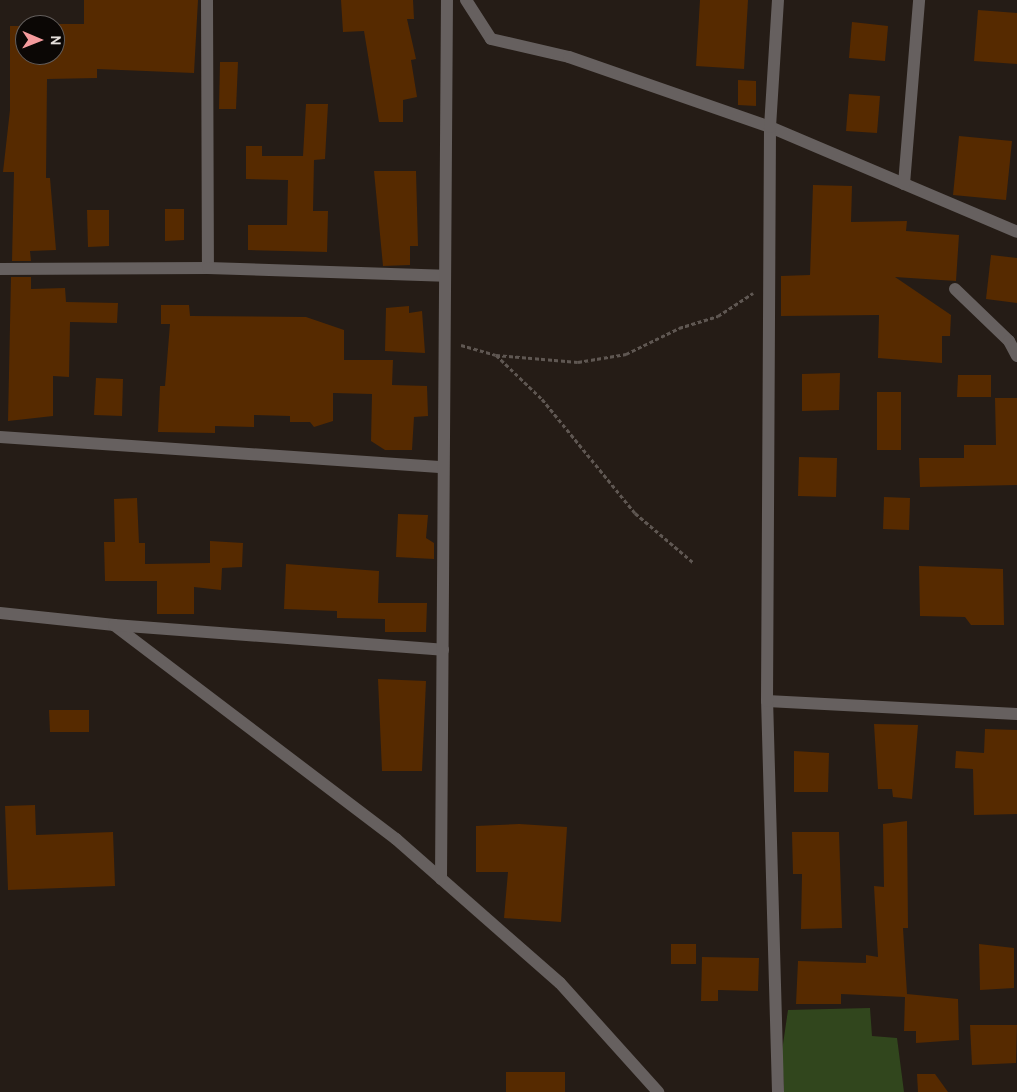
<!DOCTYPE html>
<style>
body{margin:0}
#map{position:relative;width:1017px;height:1092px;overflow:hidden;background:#251c16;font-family:Overpass,sans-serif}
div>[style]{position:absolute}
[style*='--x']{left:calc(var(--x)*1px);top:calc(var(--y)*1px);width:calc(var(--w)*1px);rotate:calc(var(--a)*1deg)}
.green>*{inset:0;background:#31461d}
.building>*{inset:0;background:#562a00}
.path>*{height:3px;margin-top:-1.5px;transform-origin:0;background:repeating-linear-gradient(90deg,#5f5752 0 4px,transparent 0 6.5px)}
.minor>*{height:12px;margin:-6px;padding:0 6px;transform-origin:6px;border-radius:6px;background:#66605f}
span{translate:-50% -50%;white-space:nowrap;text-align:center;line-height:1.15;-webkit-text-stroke:4px #0b0705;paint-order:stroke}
.north{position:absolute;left:15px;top:15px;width:50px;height:50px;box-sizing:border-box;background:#0b0705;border:1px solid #625d5b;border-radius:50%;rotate:91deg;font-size:14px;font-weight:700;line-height:20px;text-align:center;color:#e5dfdb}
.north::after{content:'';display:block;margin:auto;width:18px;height:22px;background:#f59b9d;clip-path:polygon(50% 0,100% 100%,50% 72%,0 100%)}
</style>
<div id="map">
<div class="green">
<div style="clip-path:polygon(870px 1008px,872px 1036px,897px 1038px,904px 1092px,784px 1092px,782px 1051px,788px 1010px)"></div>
</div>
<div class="building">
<div style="clip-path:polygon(84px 0,198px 0,194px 73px,97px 69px,97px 78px,47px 79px,46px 178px,50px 178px,56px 250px,30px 251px,31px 261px,12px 261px,14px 172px,3px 172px,10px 110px,10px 26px,25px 26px,25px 55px,55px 55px,55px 25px,42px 24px,84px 24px)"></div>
<div style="clip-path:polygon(341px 0,413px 0,414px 19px,407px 19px,416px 59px,411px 60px,417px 97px,403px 100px,403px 122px,379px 122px,364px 31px,343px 32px)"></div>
<div style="clip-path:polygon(700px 0,748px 0,744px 69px,696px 66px)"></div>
<div style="clip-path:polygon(978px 10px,1017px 13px,1017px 64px,974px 61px)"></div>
<div style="clip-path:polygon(852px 22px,888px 26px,885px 61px,849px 58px)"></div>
<div style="clip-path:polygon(220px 62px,238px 62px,236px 109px,219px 109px)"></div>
<div style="clip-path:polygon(738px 80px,756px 81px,756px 106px,738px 105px)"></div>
<div style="clip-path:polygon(849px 94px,880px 96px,877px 133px,846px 131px)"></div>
<div style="clip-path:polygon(306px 104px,328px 104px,325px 159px,314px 160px,313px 211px,328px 211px,327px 252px,248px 250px,248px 225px,287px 225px,288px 180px,246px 179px,246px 146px,262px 146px,262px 156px,303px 156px)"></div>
<div style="clip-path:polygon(959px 136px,1012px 141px,1006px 200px,953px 195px)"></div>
<div style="clip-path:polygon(374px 171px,416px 171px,418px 246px,410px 246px,410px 265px,383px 266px)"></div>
<div style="clip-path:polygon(813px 185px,852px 186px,851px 222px,907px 221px,906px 231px,959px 235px,956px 281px,895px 277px,951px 315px,950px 336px,942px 336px,942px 363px,878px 358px,879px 315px,781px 316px,781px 276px,810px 275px)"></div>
<div style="clip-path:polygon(165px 209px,184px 209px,184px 240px,165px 241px)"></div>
<div style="clip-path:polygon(87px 210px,109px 210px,109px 246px,88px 247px)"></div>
<div style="clip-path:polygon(991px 255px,1017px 258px,1017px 303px,986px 299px)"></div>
<div style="clip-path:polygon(11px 277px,31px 277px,31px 289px,65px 288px,66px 302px,118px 303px,117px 323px,70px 322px,69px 377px,53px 376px,53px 416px,8px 421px)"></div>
<div style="clip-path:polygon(161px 305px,189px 305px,190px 316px,306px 317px,344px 330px,344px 360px,393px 360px,392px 385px,427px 386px,428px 416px,414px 417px,412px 450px,385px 450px,371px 441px,372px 394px,333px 393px,333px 421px,314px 427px,310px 422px,290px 422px,290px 416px,254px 415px,254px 427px,215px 426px,215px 433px,158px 432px,160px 386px,165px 386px,170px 324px,161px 324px)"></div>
<div style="clip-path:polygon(409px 306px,409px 313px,422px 311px,425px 353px,385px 351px,386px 308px)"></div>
<div style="clip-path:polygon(840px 373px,839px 410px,802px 411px,802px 374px)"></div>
<div style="clip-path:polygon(958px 375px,991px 375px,991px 397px,957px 397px)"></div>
<div style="clip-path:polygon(96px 378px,123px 379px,122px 416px,94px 415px)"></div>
<div style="clip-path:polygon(877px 392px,901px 392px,901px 450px,877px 450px)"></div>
<div style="clip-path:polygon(995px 398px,1017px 398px,1017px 485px,920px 487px,919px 458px,964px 458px,964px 445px,996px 445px)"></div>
<div style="clip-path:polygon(799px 457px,837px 458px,836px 497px,798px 496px)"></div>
<div style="clip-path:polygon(884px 497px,910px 498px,909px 530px,883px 529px)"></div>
<div style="clip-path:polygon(137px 498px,139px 543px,145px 543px,145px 564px,210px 563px,210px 541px,243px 543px,242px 567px,222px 568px,221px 590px,194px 587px,194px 614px,157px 614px,157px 581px,105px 581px,104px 542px,115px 542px,114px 499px)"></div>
<div style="clip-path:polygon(398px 514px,428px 515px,426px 538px,434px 543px,434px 559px,396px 557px)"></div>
<div style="clip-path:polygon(286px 564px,379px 571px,378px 603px,427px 603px,426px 632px,385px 632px,385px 619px,337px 618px,337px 611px,284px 609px)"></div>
<div style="clip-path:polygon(919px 566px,1003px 569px,1004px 625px,971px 625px,965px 617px,920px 616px)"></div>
<div style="clip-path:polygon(378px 679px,426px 681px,422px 771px,382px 771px)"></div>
<div style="clip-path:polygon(49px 710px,89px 710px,89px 732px,50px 732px)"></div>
<div style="clip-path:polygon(874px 724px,918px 725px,912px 799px,893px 797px,892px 789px,878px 789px)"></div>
<div style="clip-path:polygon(985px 729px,1017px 730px,1017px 814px,974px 815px,973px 769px,955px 768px,956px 751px,984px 753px)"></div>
<div style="clip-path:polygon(794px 751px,829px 753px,828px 792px,794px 792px)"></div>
<div style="clip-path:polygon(35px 805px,36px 835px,113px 832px,115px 886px,8px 890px,5px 806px)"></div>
<div style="clip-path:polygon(907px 821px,908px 928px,903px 928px,907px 994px,958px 999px,959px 1040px,916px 1043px,916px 1031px,904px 1031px,905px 997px,841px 994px,841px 1004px,796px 1004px,798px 961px,866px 963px,866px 955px,878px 957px,874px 886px,884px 887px,883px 824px)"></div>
<div style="clip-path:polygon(519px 824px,567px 827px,561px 922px,504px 918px,508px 872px,476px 872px,476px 826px)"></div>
<div style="clip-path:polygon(792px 832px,839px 832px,842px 928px,801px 929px,802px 874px,793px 874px)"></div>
<div style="clip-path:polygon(671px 944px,696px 944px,696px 964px,671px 964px)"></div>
<div style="clip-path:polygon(979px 944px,1014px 948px,1014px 988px,980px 990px)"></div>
<div style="clip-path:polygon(702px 957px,759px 958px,758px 991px,718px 990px,718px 1001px,701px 1001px)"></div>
<div style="clip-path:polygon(970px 1025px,1017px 1025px,1016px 1063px,972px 1065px)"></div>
<div style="clip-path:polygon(506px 1072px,565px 1072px,565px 1092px,506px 1092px)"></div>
<div style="clip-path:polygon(917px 1074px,935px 1074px,948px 1092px,918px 1092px)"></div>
</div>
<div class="path">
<div style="--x:461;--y:345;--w:36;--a:16"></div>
<div style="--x:496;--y:355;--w:82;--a:4.9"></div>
<div style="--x:578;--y:362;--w:49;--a:-9.5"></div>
<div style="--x:626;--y:354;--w:59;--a:-26.1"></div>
<div style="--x:679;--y:328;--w:41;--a:-17.1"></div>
<div style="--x:718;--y:316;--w:42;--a:-33.3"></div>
<div style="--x:496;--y:355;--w:64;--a:43.7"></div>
<div style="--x:542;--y:399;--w:147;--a:50.8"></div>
<div style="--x:635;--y:513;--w:77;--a:40.3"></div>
</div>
<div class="minor">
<div style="--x:207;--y:0;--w:268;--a:89.8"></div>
<div style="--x:466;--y:0;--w:46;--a:57.3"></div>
<div style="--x:491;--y:39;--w:80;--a:13"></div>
<div style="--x:569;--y:57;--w:213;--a:19.2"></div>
<div style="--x:770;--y:127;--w:268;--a:23"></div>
<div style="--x:904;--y:184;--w:185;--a:-85.3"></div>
<div style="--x:0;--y:269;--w:208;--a:-0.3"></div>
<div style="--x:208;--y:268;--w:236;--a:1.9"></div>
<div style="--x:955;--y:289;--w:75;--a:43.9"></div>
<div style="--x:1009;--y:341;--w:17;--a:62"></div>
<div style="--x:0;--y:437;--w:444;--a:3.9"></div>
<div style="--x:0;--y:613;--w:115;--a:6"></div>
<div style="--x:114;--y:625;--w:354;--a:37.2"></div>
<div style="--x:396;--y:839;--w:218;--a:41.3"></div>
<div style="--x:560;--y:983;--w:147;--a:48"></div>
<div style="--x:114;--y:625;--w:330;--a:4.3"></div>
<div style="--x:767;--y:701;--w:250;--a:3"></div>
<div style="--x:441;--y:879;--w:879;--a:-89.61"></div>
<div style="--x:778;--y:1092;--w:391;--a:-91.6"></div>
<div style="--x:767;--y:701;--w:574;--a:-89.7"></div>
<div style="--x:770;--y:127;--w:127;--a:-86.4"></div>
</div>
<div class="north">N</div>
</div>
